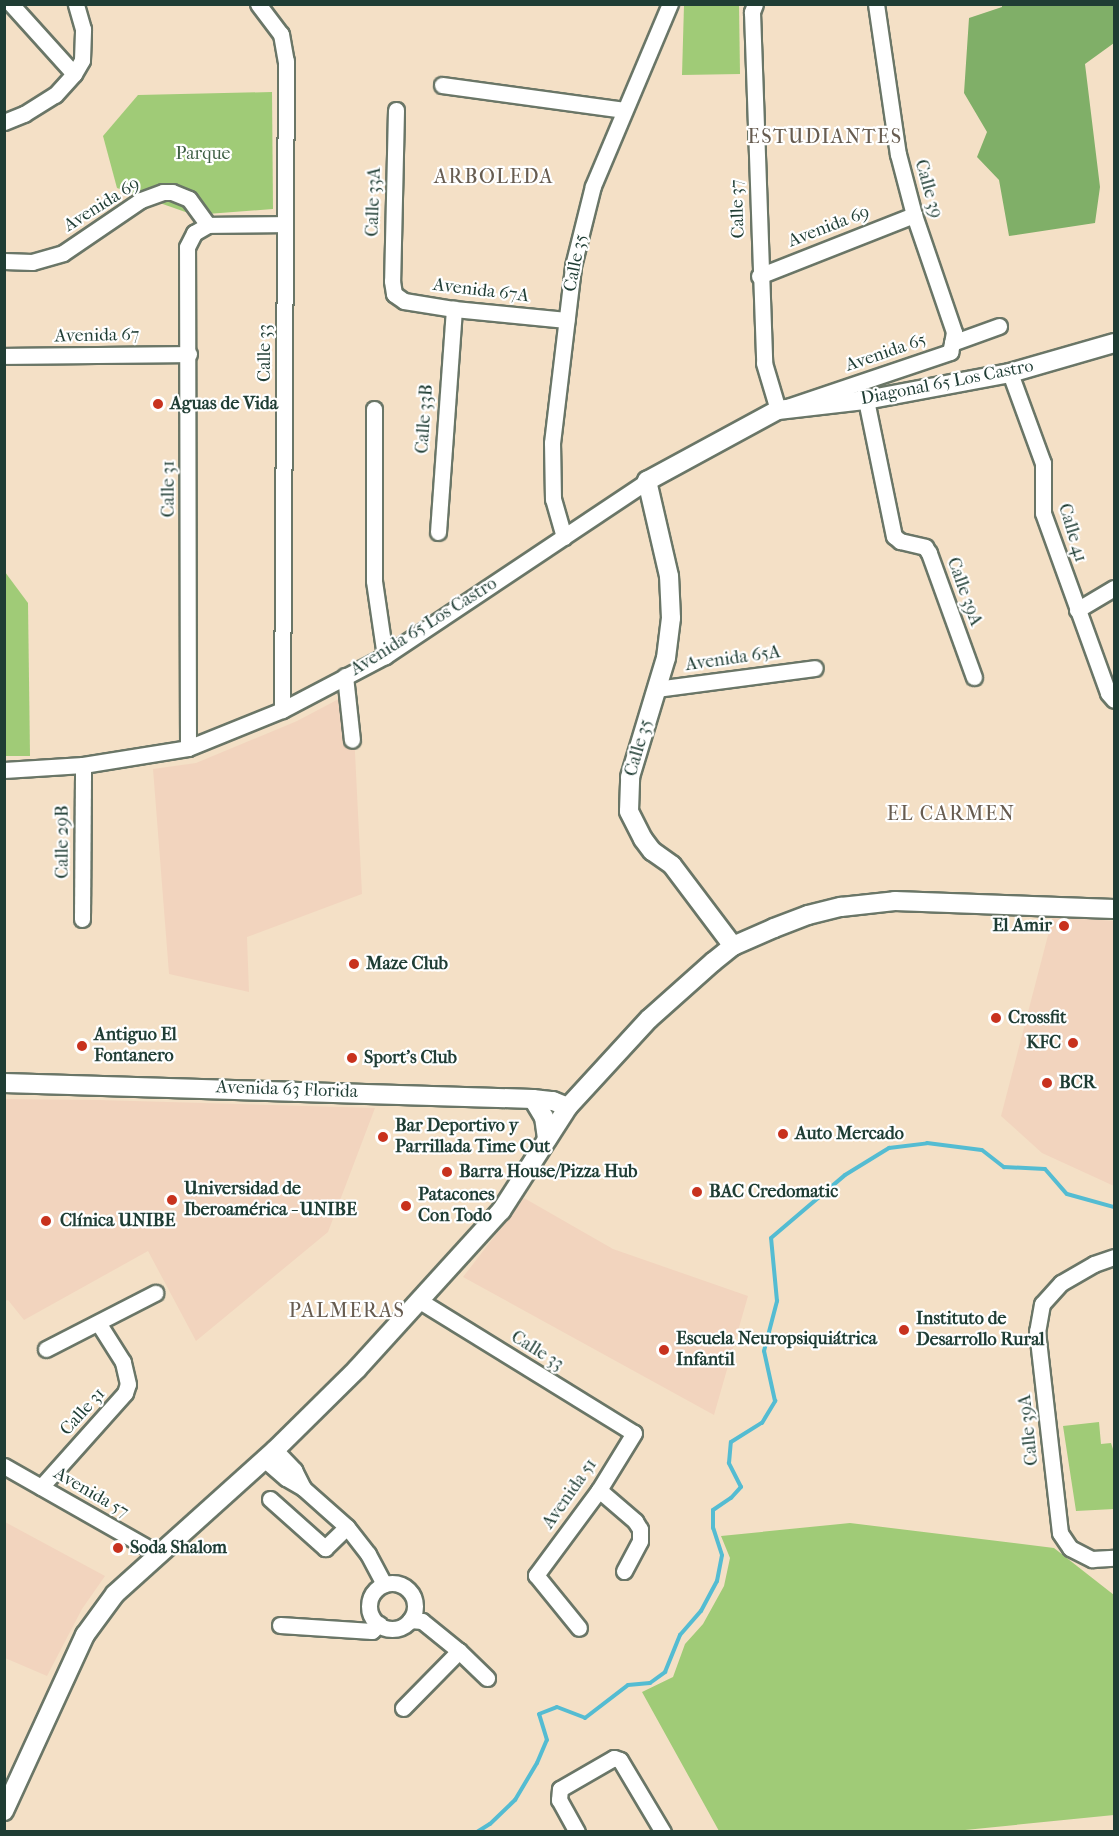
<!DOCTYPE html>
<meta charset="utf-8">
<style>
body{margin:0}
#map{position:relative;width:1119px;height:1836px;overflow:hidden;background:#f4e0c6;font-family:"IM FELL French Canon",serif}
div>[style]{position:absolute}
[style*='--x']{left:calc(var(--x)*1px);top:calc(var(--y)*1px);width:calc(var(--w)*1px);rotate:calc(var(--a)*1deg)}
.built>*{inset:0;background:#f2d4be}
.green>*{inset:0;background:#a0cb77}
.forest>*{inset:0;background:#80af68}
.stream>*{height:4px;margin:-2px;padding:0 2px;transform-origin:2px;border-radius:2px;background:#54bcd2}
.roads{filter:drop-shadow(2px 0 #6a7667) drop-shadow(-2px 0 #6a7667) drop-shadow(0 2px #6a7667) drop-shadow(0 -2px #6a7667)}
.minor>*{height:15px;margin:-7.5px;padding:0 7.5px;transform-origin:7.5px;border-radius:7.5px;background:#fff}
.minor>.ring{margin:-7.5px;padding:0;box-sizing:content-box;background:none;border:15px solid #fff;border-radius:50%}
.major>*{height:18px;margin:-9px;padding:0 9px;transform-origin:9px;border-radius:9px;background:#fff}
.dots>*{width:16px;height:16px;translate:-50% -50%;box-sizing:border-box;border:3px solid #fff;border-radius:50%}
span{translate:-50% -50%;white-space:nowrap;text-align:center;line-height:1.15;-webkit-text-stroke:4.5px #fff;paint-order:stroke}
.park-label{font-size:18px;color:#3f6045}
.street-label{font-size:18px;color:#1f3d34}
.poi-label{font-size:18px;color:#1f3d34;font-weight:700}
.left{translate:0 -50%;text-align:left}
.right{translate:-100% -50%;text-align:right}
.neighbourhood-label{font-size:20px;color:#675c50;letter-spacing:1.5px}
.frame{position:absolute;inset:0;border:6px solid #1f3d34;pointer-events:none}
</style>
<div id="map">
<div class="built">
<div style="clip-path:polygon(352px 692px,362px 894px,247px 937px,249px 992px,169px 974px,153px 769px,196px 763px,297px 721px)"></div>
<div style="clip-path:polygon(1053px 916px,1114px 921px,1114px 1186px,1042px 1153px,1001px 1116px)"></div>
<div style="clip-path:polygon(5px 1099px,99px 1100px,375px 1108px,328px 1232px,196px 1341px,148px 1251px,24px 1320px,8px 1300px,5px 1301px)"></div>
<div style="clip-path:polygon(524px 1198px,613px 1249px,748px 1296px,714px 1415px,463px 1277px)"></div>
<div style="clip-path:polygon(5px 1522px,105px 1576px,82px 1609px,47px 1676px,5px 1658px)"></div>
</div>
<div class="green">
<div style="clip-path:polygon(684px 5px,739px 5px,740px 74px,682px 75px)"></div>
<div style="clip-path:polygon(272px 92px,273px 209px,194px 215px,117px 188px,103px 136px,138px 95px)"></div>
<div style="clip-path:polygon(5px 572px,28px 603px,30px 756px,5px 756px)"></div>
<div style="clip-path:polygon(1099px 1422px,1101px 1444px,1111px 1443px,1114px 1452px,1114px 1509px,1076px 1511px,1063px 1426px)"></div>
<div style="clip-path:polygon(850px 1523px,1054px 1548px,1114px 1595px,1114px 1815px,945px 1832px,719px 1831px,642px 1692px,673px 1677px,685px 1644px,703px 1624px,724px 1586px,730px 1558px,721px 1536px)"></div>
</div>
<div class="forest">
<div style="clip-path:polygon(1002px 5px,1114px 5px,1114px 43px,1085px 64px,1100px 187px,1095px 223px,1009px 236px,999px 180px,977px 157px,987px 132px,964px 93px,969px 18px,1002px 7px)"></div>
</div>
<div class="stream">
<div style="--x:477;--y:1832;--w:15;--a:-32"></div>
<div style="--x:490;--y:1824;--w:35;--a:-44"></div>
<div style="--x:515;--y:1800;--w:43;--a:-59.3"></div>
<div style="--x:537;--y:1763;--w:25;--a:-67"></div>
<div style="--x:547;--y:1740;--w:27;--a:-107"></div>
<div style="--x:539;--y:1714;--w:19;--a:-21"></div>
<div style="--x:557;--y:1707;--w:30;--a:21"></div>
<div style="--x:585;--y:1718;--w:54;--a:-37.5"></div>
<div style="--x:628;--y:1685;--w:22;--a:-5"></div>
<div style="--x:650;--y:1683;--w:19;--a:-36"></div>
<div style="--x:665;--y:1672;--w:40;--a:-68"></div>
<div style="--x:680;--y:1635;--w:32;--a:-49"></div>
<div style="--x:701;--y:1611;--w:34;--a:-62"></div>
<div style="--x:717;--y:1581;--w:26;--a:-79"></div>
<div style="--x:722;--y:1555;--w:28;--a:-108"></div>
<div style="--x:713;--y:1528;--w:18;--a:-90"></div>
<div style="--x:713;--y:1510;--w:22;--a:-34"></div>
<div style="--x:731;--y:1498;--w:15;--a:-48"></div>
<div style="--x:741;--y:1487;--w:27;--a:-117"></div>
<div style="--x:729;--y:1463;--w:21;--a:-85"></div>
<div style="--x:731;--y:1442;--w:36;--a:-32"></div>
<div style="--x:762;--y:1423;--w:26;--a:-59"></div>
<div style="--x:775;--y:1401;--w:51;--a:-102.4"></div>
<div style="--x:764;--y:1351;--w:52;--a:-75.4"></div>
<div style="--x:777;--y:1301;--w:63;--a:-95.4"></div>
<div style="--x:771;--y:1238;--w:97;--a:-40.4"></div>
<div style="--x:845;--y:1175;--w:52;--a:-31.5"></div>
<div style="--x:889;--y:1148;--w:38;--a:-7"></div>
<div style="--x:927;--y:1143;--w:55;--a:7.3"></div>
<div style="--x:982;--y:1150;--w:28;--a:38"></div>
<div style="--x:1004;--y:1167;--w:41;--a:2.8"></div>
<div style="--x:1045;--y:1169;--w:33;--a:49"></div>
<div style="--x:1067;--y:1194;--w:49;--a:15.5"></div>
</div>
<div class="roads">
<div class="minor">
<div style="--x:11;--y:4;--w:94;--a:48"></div>
<div style="--x:258;--y:4;--w:38;--a:53"></div>
<div style="--x:281;--y:34;--w:27;--a:80"></div>
<div style="--x:286;--y:61;--w:649;--a:90.35"></div>
<div style="--x:755;--y:4;--w:9;--a:111"></div>
<div style="--x:752;--y:12;--w:351;--a:88"></div>
<div style="--x:764;--y:363;--w:49;--a:73.4"></div>
<div style="--x:778;--y:410;--w:182;--a:-18.6"></div>
<div style="--x:950;--y:352;--w:9;--a:-77"></div>
<div style="--x:952;--y:343;--w:50;--a:-19.9"></div>
<div style="--x:876;--y:4;--w:152;--a:81.7"></div>
<div style="--x:898;--y:154;--w:63;--a:75.3"></div>
<div style="--x:914;--y:215;--w:124;--a:71.1"></div>
<div style="--x:954;--y:332;--w:11;--a:100"></div>
<div style="--x:442;--y:85;--w:184;--a:7.8"></div>
<div style="--x:396;--y:110;--w:171;--a:91.3"></div>
<div style="--x:392;--y:281;--w:13;--a:81"></div>
<div style="--x:394;--y:294;--w:12;--a:35"></div>
<div style="--x:404;--y:301;--w:51;--a:9.1"></div>
<div style="--x:454;--y:309;--w:113;--a:5.6"></div>
<div style="--x:4;--y:122;--w:22;--a:-22"></div>
<div style="--x:24;--y:114;--w:36;--a:-32"></div>
<div style="--x:55;--y:95;--w:28;--a:-48"></div>
<div style="--x:74;--y:74;--w:16;--a:-60"></div>
<div style="--x:82;--y:60;--w:31;--a:-88"></div>
<div style="--x:83;--y:29;--w:26;--a:-106"></div>
<div style="--x:4;--y:261;--w:28;--a:2"></div>
<div style="--x:32;--y:262;--w:32;--a:-16"></div>
<div style="--x:63;--y:253;--w:94;--a:-34.2"></div>
<div style="--x:141;--y:200;--w:23;--a:-20"></div>
<div style="--x:163;--y:192;--w:9;--a:0"></div>
<div style="--x:172;--y:192;--w:18;--a:22"></div>
<div style="--x:189;--y:199;--w:32;--a:54"></div>
<div style="--x:759;--y:276;--w:167;--a:-21.5"></div>
<div style="--x:4;--y:356;--w:185;--a:-0.6"></div>
<div style="--x:1010;--y:373;--w:96;--a:69.9"></div>
<div style="--x:1043;--y:463;--w:50;--a:90"></div>
<div style="--x:1043;--y:513;--w:191;--a:70.1"></div>
<div style="--x:1108;--y:693;--w:9;--a:49"></div>
<div style="--x:866;--y:400;--w:139;--a:78.4"></div>
<div style="--x:894;--y:536;--w:8;--a:40"></div>
<div style="--x:900;--y:541;--w:26;--a:13"></div>
<div style="--x:925;--y:547;--w:7;--a:56"></div>
<div style="--x:929;--y:553;--w:132;--a:70.1"></div>
<div style="--x:374;--y:409;--w:172;--a:90"></div>
<div style="--x:374;--y:581;--w:76;--a:81.7"></div>
<div style="--x:438;--y:532;--w:224;--a:-85.9"></div>
<div style="--x:564;--y:537;--w:40;--a:-106"></div>
<div style="--x:553;--y:499;--w:56;--a:-91"></div>
<div style="--x:552;--y:443;--w:178;--a:-83.2"></div>
<div style="--x:573;--y:266;--w:82;--a:-76"></div>
<div style="--x:593;--y:186;--w:198;--a:-67.1"></div>
<div style="--x:1077;--y:610;--w:43;--a:-30.7"></div>
<div style="--x:345;--y:676;--w:64;--a:83.8"></div>
<div style="--x:656;--y:689;--w:160;--a:-7.5"></div>
<div style="--x:188;--y:748;--w:501;--a:-90.11"></div>
<div style="--x:187;--y:247;--w:16;--a:-63"></div>
<div style="--x:194;--y:233;--w:16;--a:-30"></div>
<div style="--x:208;--y:225;--w:77;--a:-0.7"></div>
<div style="--x:4;--y:770;--w:79;--a:-3.6"></div>
<div style="--x:83;--y:765;--w:106;--a:-9.2"></div>
<div style="--x:188;--y:748;--w:101;--a:-22"></div>
<div style="--x:282;--y:710;--w:116;--a:-27.7"></div>
<div style="--x:385;--y:656;--w:315;--a:-33.7"></div>
<div style="--x:82;--y:919;--w:154;--a:-89.6"></div>
<div style="--x:1114;--y:1257;--w:21;--a:161"></div>
<div style="--x:1094;--y:1264;--w:38;--a:150"></div>
<div style="--x:1061;--y:1283;--w:28;--a:132"></div>
<div style="--x:1042;--y:1304;--w:27;--a:100"></div>
<div style="--x:1037;--y:1331;--w:203;--a:83.5"></div>
<div style="--x:1060;--y:1533;--w:18;--a:56"></div>
<div style="--x:1070;--y:1548;--w:25;--a:27"></div>
<div style="--x:1092;--y:1559;--w:22;--a:-3"></div>
<div style="--x:420;--y:1301;--w:251;--a:31.7"></div>
<div style="--x:634;--y:1433;--w:67;--a:121.6"></div>
<div style="--x:599;--y:1490;--w:106;--a:126.5"></div>
<div style="--x:536;--y:1575;--w:68;--a:50.9"></div>
<div style="--x:46;--y:1349;--w:123;--a:-27.2"></div>
<div style="--x:275;--y:1450;--w:28;--a:46"></div>
<div style="--x:294;--y:1470;--w:20;--a:63"></div>
<div style="--x:264;--y:1459;--w:29;--a:41"></div>
<div style="--x:286;--y:1478;--w:20;--a:30"></div>
<div style="--x:303;--y:1488;--w:59;--a:41.6"></div>
<div style="--x:347;--y:1527;--w:34;--a:52"></div>
<div style="--x:368;--y:1554;--w:34;--a:62"></div>
<div style="--x:4;--y:1466;--w:176;--a:29.6"></div>
<div style="--x:41;--y:1487;--w:126;--a:-48.2"></div>
<div style="--x:125;--y:1393;--w:9;--a:-72"></div>
<div style="--x:128;--y:1384;--w:23;--a:-103"></div>
<div style="--x:123;--y:1362;--w:45;--a:-122.3"></div>
<div style="--x:599;--y:1490;--w:48;--a:40.7"></div>
<div style="--x:635;--y:1521;--w:9;--a:58"></div>
<div style="--x:640;--y:1529;--w:12;--a:90"></div>
<div style="--x:640;--y:1541;--w:34;--a:118"></div>
<div style="--x:270;--y:1499;--w:74;--a:41.7"></div>
<div style="--x:325;--y:1548;--w:30;--a:-44"></div>
<div class="ring" style="left:369px;top:1583px;width:31px;height:31px"></div>
<div style="--x:410;--y:1620;--w:12;--a:5"></div>
<div style="--x:422;--y:1621;--w:48;--a:39"></div>
<div style="--x:459;--y:1651;--w:39;--a:44"></div>
<div style="--x:280;--y:1625;--w:92;--a:3.7"></div>
<div style="--x:372;--y:1631;--w:10;--a:-45"></div>
<div style="--x:403;--y:1708;--w:80;--a:-45.5"></div>
<div style="--x:577;--y:1832;--w:37;--a:-119"></div>
<div style="--x:559;--y:1800;--w:11;--a:-85"></div>
<div style="--x:560;--y:1789;--w:62;--a:-29.9"></div>
<div style="--x:614;--y:1758;--w:6;--a:18"></div>
<div style="--x:620;--y:1760;--w:84;--a:59.2"></div>
</div>
<div class="major">
<div style="--x:733;--y:946;--w:101;--a:-127"></div>
<div style="--x:672;--y:865;--w:24;--a:-145"></div>
<div style="--x:652;--y:851;--w:15;--a:-127"></div>
<div style="--x:643;--y:839;--w:31;--a:-117"></div>
<div style="--x:629;--y:811;--w:34;--a:-88"></div>
<div style="--x:630;--y:777;--w:124;--a:-73.2"></div>
<div style="--x:666;--y:658;--w:40;--a:-82.9"></div>
<div style="--x:671;--y:618;--w:42;--a:-92.7"></div>
<div style="--x:669;--y:576;--w:98;--a:-103"></div>
<div style="--x:647;--y:481;--w:149;--a:-28.5"></div>
<div style="--x:778;--y:410;--w:89;--a:-6.5"></div>
<div style="--x:866;--y:400;--w:147;--a:-10.6"></div>
<div style="--x:1010;--y:373;--w:108;--a:-16.1"></div>
<div style="--x:4;--y:1083;--w:529;--a:1.73"></div>
<div style="--x:533;--y:1099;--w:20;--a:6"></div>
<div style="--x:553;--y:1101;--w:16;--a:22"></div>
<div style="--x:533;--y:1099;--w:21;--a:59"></div>
<div style="--x:544;--y:1117;--w:22;--a:82"></div>
<div style="--x:4;--y:1811;--w:194;--a:-65.3"></div>
<div style="--x:85;--y:1635;--w:51;--a:-53.8"></div>
<div style="--x:115;--y:1594;--w:215;--a:-42"></div>
<div style="--x:275;--y:1450;--w:115;--a:-44.6"></div>
<div style="--x:357;--y:1369;--w:214;--a:-47.7"></div>
<div style="--x:501;--y:1211;--w:124;--a:-57.2"></div>
<div style="--x:568;--y:1107;--w:120;--a:-47.4"></div>
<div style="--x:649;--y:1019;--w:86;--a:-41.7"></div>
<div style="--x:713;--y:962;--w:26;--a:-39"></div>
<div style="--x:733;--y:946;--w:45;--a:-23.7"></div>
<div style="--x:774;--y:928;--w:36;--a:-21"></div>
<div style="--x:808;--y:915;--w:34;--a:-14"></div>
<div style="--x:841;--y:907;--w:54;--a:-6.3"></div>
<div style="--x:895;--y:901;--w:219;--a:2.1"></div>
</div>
</div>
<div class="dots">
<div style="left:158px;top:404px;background:#c8321e"></div>
<div style="left:1064px;top:926px;background:#c8321e"></div>
<div style="left:354px;top:964px;background:#c8321e"></div>
<div style="left:996px;top:1018px;background:#c8321e"></div>
<div style="left:1073px;top:1043px;background:#c8321e"></div>
<div style="left:82px;top:1046px;background:#c8321e"></div>
<div style="left:352px;top:1058px;background:#c8321e"></div>
<div style="left:1047px;top:1083px;background:#c8321e"></div>
<div style="left:783px;top:1134px;background:#c8321e"></div>
<div style="left:383px;top:1137px;background:#c8321e"></div>
<div style="left:447px;top:1172px;background:#c8321e"></div>
<div style="left:697px;top:1192px;background:#c8321e"></div>
<div style="left:172px;top:1200px;background:#c8321e"></div>
<div style="left:406px;top:1206px;background:#c8321e"></div>
<div style="left:46px;top:1221px;background:#c8321e"></div>
<div style="left:904px;top:1330px;background:#c8321e"></div>
<div style="left:664px;top:1350px;background:#c8321e"></div>
<div style="left:118px;top:1548px;background:#c8321e"></div>
</div>
<div class="park-label">
<span style="left:203px;top:154px">Parque</span>
</div>
<div class="street-label">
<span style="left:928px;top:189px;rotate:74deg">Calle 39</span>
<span style="left:374px;top:202px;rotate:-88deg">Calle 33A</span>
<span style="left:102px;top:205px;rotate:-32deg">Avenida 69</span>
<span style="left:738px;top:209px;rotate:-92deg">Calle 37</span>
<span style="left:829px;top:227px;rotate:-21deg">Avenida 69</span>
<span style="left:576px;top:263px;rotate:-79deg">Calle 35</span>
<span style="left:481px;top:291px;rotate:7deg">Avenida 67A</span>
<span style="left:97px;top:336px;rotate:-1deg">Avenida 67</span>
<span style="left:265px;top:353px;rotate:-90deg">Calle 33</span>
<span style="left:886px;top:353px;rotate:-19deg">Avenida 65</span>
<span style="left:947px;top:383px;rotate:-11deg">Diagonal 65 Los Castro</span>
<span style="left:425px;top:419px;rotate:-86deg">Calle 33B</span>
<span style="left:169px;top:489px;rotate:-90deg">Calle 31</span>
<span style="left:1072px;top:533px;rotate:73deg">Calle 41</span>
<span style="left:964px;top:592px;rotate:70deg">Calle 39A</span>
<span style="left:424px;top:627px;rotate:-32deg">Avenida 65 Los Castro</span>
<span style="left:733px;top:659px;rotate:-8deg">Avenida 65A</span>
<span style="left:639px;top:748px;rotate:-74deg">Calle 35</span>
<span style="left:63px;top:842px;rotate:-90deg">Calle 29B</span>
<span style="left:287px;top:1090px;rotate:2deg">Avenida 63 Florida</span>
<span style="left:537px;top:1351px;rotate:32deg">Calle 33</span>
<span style="left:83px;top:1412px;rotate:-48deg">Calle 31</span>
<span style="left:1029px;top:1430px;rotate:-96deg">Calle 39A</span>
<span style="left:91px;top:1493px;rotate:30deg">Avenida 57</span>
<span style="left:570px;top:1494px;rotate:-55deg">Avenida 51</span>
</div>
<div class="poi-label">
<span class="left" style="left:170px;top:404px">Aguas de Vida</span>
<span class="right" style="left:1052px;top:926px">El Amir</span>
<span class="left" style="left:366px;top:964px">Maze Club</span>
<span class="left" style="left:1008px;top:1018px">Crossfit</span>
<span class="left" style="left:94px;top:1046px">Antiguo El<br>Fontanero</span>
<span class="right" style="left:1061px;top:1043px">KFC</span>
<span class="left" style="left:364px;top:1058px">Sport's Club</span>
<span class="left" style="left:1059px;top:1083px">BCR</span>
<span class="left" style="left:395px;top:1137px">Bar Deportivo y<br>Parrillada Time Out</span>
<span class="left" style="left:795px;top:1134px">Auto Mercado</span>
<span class="left" style="left:459px;top:1172px">Barra House/Pizza Hub</span>
<span class="left" style="left:184px;top:1200px">Universidad de<br>Iberoamérica - UNIBE</span>
<span class="left" style="left:709px;top:1192px">BAC Credomatic</span>
<span class="left" style="left:418px;top:1206px">Patacones<br>Con Todo</span>
<span class="left" style="left:60px;top:1221px">Clínica UNIBE</span>
<span class="left" style="left:916px;top:1330px">Instituto de<br>Desarrollo Rural</span>
<span class="left" style="left:676px;top:1350px">Escuela Neuropsiquiátrica<br>Infantil</span>
<span class="left" style="left:130px;top:1548px">Soda Shalom</span>
</div>
<div class="neighbourhood-label">
<span style="left:825px;top:136px">ESTUDIANTES</span>
<span style="left:494px;top:176px">ARBOLEDA</span>
<span style="left:951px;top:813px">EL CARMEN</span>
<span style="left:347px;top:1310px">PALMERAS</span>
</div>
<div class="frame"></div>
</div>
